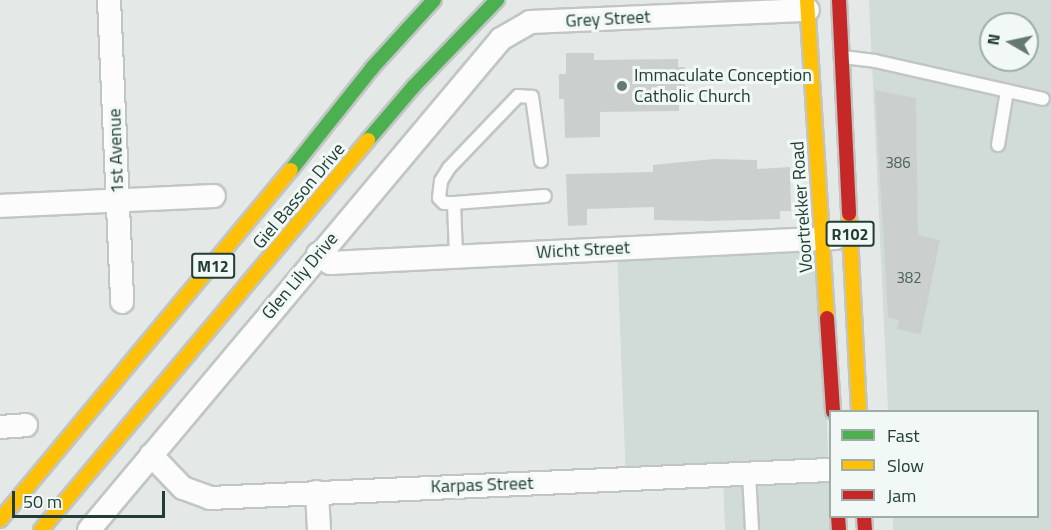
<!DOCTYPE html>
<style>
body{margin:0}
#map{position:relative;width:1051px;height:530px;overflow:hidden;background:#e4e9e7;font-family:"Titillium Web",sans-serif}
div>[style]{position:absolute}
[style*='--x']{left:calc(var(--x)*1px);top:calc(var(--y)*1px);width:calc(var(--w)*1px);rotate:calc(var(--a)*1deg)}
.built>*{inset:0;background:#d1dbd7}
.building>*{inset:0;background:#cbd0ce}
.roads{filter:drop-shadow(2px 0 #c1c6c4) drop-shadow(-2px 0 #c1c6c4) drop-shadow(0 2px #c1c6c4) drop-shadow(0 -2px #c1c6c4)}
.lane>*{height:12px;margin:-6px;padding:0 6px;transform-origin:6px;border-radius:6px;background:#fbfcfb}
.street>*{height:22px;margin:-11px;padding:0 11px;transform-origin:11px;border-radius:11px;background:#fbfcfb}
.fast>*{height:14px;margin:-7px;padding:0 7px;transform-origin:7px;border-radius:7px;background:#4caf50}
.slow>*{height:14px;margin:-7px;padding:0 7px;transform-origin:7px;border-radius:7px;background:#ffc107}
.jam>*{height:14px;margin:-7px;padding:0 7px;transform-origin:7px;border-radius:7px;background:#c62828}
.dots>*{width:16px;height:16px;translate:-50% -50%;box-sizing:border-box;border:3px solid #f1f8f5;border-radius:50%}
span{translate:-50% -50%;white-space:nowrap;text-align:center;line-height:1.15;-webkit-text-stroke:6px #f1f8f5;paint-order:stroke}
.number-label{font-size:15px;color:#4c625c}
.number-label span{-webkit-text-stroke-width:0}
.shield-label span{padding:2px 4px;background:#f1f8f5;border:2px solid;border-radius:4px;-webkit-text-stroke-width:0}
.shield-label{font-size:16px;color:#213d35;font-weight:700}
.street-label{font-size:18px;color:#213d35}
.poi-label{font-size:18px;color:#213d35}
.left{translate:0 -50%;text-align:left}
.legend{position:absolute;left:829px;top:410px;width:210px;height:108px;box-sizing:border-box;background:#f1f8f5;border:2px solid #9eada8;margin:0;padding:8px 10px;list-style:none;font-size:18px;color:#213d35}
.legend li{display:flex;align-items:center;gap:12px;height:30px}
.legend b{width:30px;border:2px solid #9eada8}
.north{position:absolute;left:979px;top:12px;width:60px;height:60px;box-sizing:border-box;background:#f1f8f5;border:2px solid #9eada8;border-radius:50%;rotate:279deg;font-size:16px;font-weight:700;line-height:24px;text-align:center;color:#213d35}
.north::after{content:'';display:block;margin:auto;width:21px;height:27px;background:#657973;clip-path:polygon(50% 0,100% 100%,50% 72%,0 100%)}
.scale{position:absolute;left:12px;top:491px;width:153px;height:27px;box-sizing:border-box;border:3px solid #213d35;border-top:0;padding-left:8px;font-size:18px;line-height:21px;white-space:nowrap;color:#213d35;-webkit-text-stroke:4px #f1f8f5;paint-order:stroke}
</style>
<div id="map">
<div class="built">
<div style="clip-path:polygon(evenodd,869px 0,1051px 0,1051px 530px,893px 530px,893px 517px,1038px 516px,1038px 412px,888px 411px,869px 0,991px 24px,1027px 24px,1027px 60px,991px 60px,991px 24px)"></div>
<div style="clip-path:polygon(821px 240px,830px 516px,835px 530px,725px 530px,723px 477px,626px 480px,617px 251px)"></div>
</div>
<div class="building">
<div style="clip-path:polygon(566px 53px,594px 53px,594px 60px,678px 59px,678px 67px,685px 67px,685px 98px,679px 98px,679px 111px,600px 112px,600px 137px,565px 138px,564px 99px,559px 99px,559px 74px,566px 74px)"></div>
<div style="clip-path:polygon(875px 90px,916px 98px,918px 235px,940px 240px,921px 334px,897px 329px,899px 320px,888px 317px)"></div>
<div style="clip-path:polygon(714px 159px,757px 160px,757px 169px,790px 167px,791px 211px,780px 211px,780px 219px,707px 221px,654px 220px,654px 207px,587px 209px,587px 225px,568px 226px,566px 174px,653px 172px,653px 165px)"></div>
</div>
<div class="roads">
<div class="lane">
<div style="--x:843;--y:57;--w:32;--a:7"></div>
<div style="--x:875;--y:61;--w:172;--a:12.7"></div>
<div style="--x:998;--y:145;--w:55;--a:-80.5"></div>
<div style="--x:541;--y:161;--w:65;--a:-98"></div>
<div style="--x:532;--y:97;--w:14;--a:-176"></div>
<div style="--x:518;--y:96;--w:100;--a:133.8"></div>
<div style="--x:449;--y:168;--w:15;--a:122"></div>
<div style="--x:441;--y:181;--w:17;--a:97"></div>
<div style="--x:439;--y:198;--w:7;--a:45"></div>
<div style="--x:444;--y:203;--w:10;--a:0"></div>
<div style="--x:454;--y:203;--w:91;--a:-4.4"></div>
<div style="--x:454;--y:203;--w:52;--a:87.8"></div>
<div style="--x:749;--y:474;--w:56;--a:86.9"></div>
</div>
<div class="street">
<div style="--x:109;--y:0;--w:302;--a:87.5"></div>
<div style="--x:0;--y:206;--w:214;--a:-2.7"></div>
<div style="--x:318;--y:254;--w:15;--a:37"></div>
<div style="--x:330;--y:263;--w:506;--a:-2.83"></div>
<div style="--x:0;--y:427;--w:26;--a:-4"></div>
<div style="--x:151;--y:455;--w:46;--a:45.9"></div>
<div style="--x:183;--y:488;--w:29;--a:20"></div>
<div style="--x:210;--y:498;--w:621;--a:-2.59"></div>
<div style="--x:317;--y:492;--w:38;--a:87"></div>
<div style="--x:89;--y:530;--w:641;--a:-50"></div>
<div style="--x:501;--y:39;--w:34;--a:-30"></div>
<div style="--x:530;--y:22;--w:278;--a:-2.5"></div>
</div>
<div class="fast">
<div style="--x:368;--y:140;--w:71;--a:-49.6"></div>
<div style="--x:414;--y:86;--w:120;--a:-46"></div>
<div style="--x:291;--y:170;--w:130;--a:-51.5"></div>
<div style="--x:372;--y:68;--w:92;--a:-47.6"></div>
</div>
<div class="slow">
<div style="--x:807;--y:0;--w:319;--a:86.4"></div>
<div style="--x:849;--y:214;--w:198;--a:87.1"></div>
<div style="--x:0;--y:520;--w:455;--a:-50.3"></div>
<div style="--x:41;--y:530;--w:509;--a:-50.02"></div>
</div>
<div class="jam">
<div style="--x:839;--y:0;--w:214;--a:87.3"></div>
<div style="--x:827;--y:318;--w:94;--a:86.3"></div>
<div style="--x:838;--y:516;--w:14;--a:86"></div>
<div style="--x:864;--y:516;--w:14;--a:86"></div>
</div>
</div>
<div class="dots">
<div style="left:622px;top:86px;background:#657973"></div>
</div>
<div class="number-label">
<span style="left:898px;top:163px">386</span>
<span style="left:909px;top:278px">382</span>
</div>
<div class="shield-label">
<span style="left:850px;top:234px">R102</span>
<span style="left:213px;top:266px">M12</span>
</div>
<div class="street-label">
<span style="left:608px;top:19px;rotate:-3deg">Grey Street</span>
<span style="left:116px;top:151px;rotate:-92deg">1st Avenue</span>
<span style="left:299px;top:196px;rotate:-50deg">Giel Basson Drive</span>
<span style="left:802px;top:207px;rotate:-94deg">Voortrekker Road</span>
<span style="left:583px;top:250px;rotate:-3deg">Wicht Street</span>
<span style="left:300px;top:276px;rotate:-50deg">Glen Lily Drive</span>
<span style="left:482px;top:485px;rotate:-2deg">Karpas Street</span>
</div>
<div class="poi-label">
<span class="left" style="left:634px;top:86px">Immaculate Conception<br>Catholic Church</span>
</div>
<ul class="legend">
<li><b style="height:8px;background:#4caf50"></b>Fast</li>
<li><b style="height:8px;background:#ffc107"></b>Slow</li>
<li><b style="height:8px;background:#c62828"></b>Jam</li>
</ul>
<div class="north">N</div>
<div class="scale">50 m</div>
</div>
